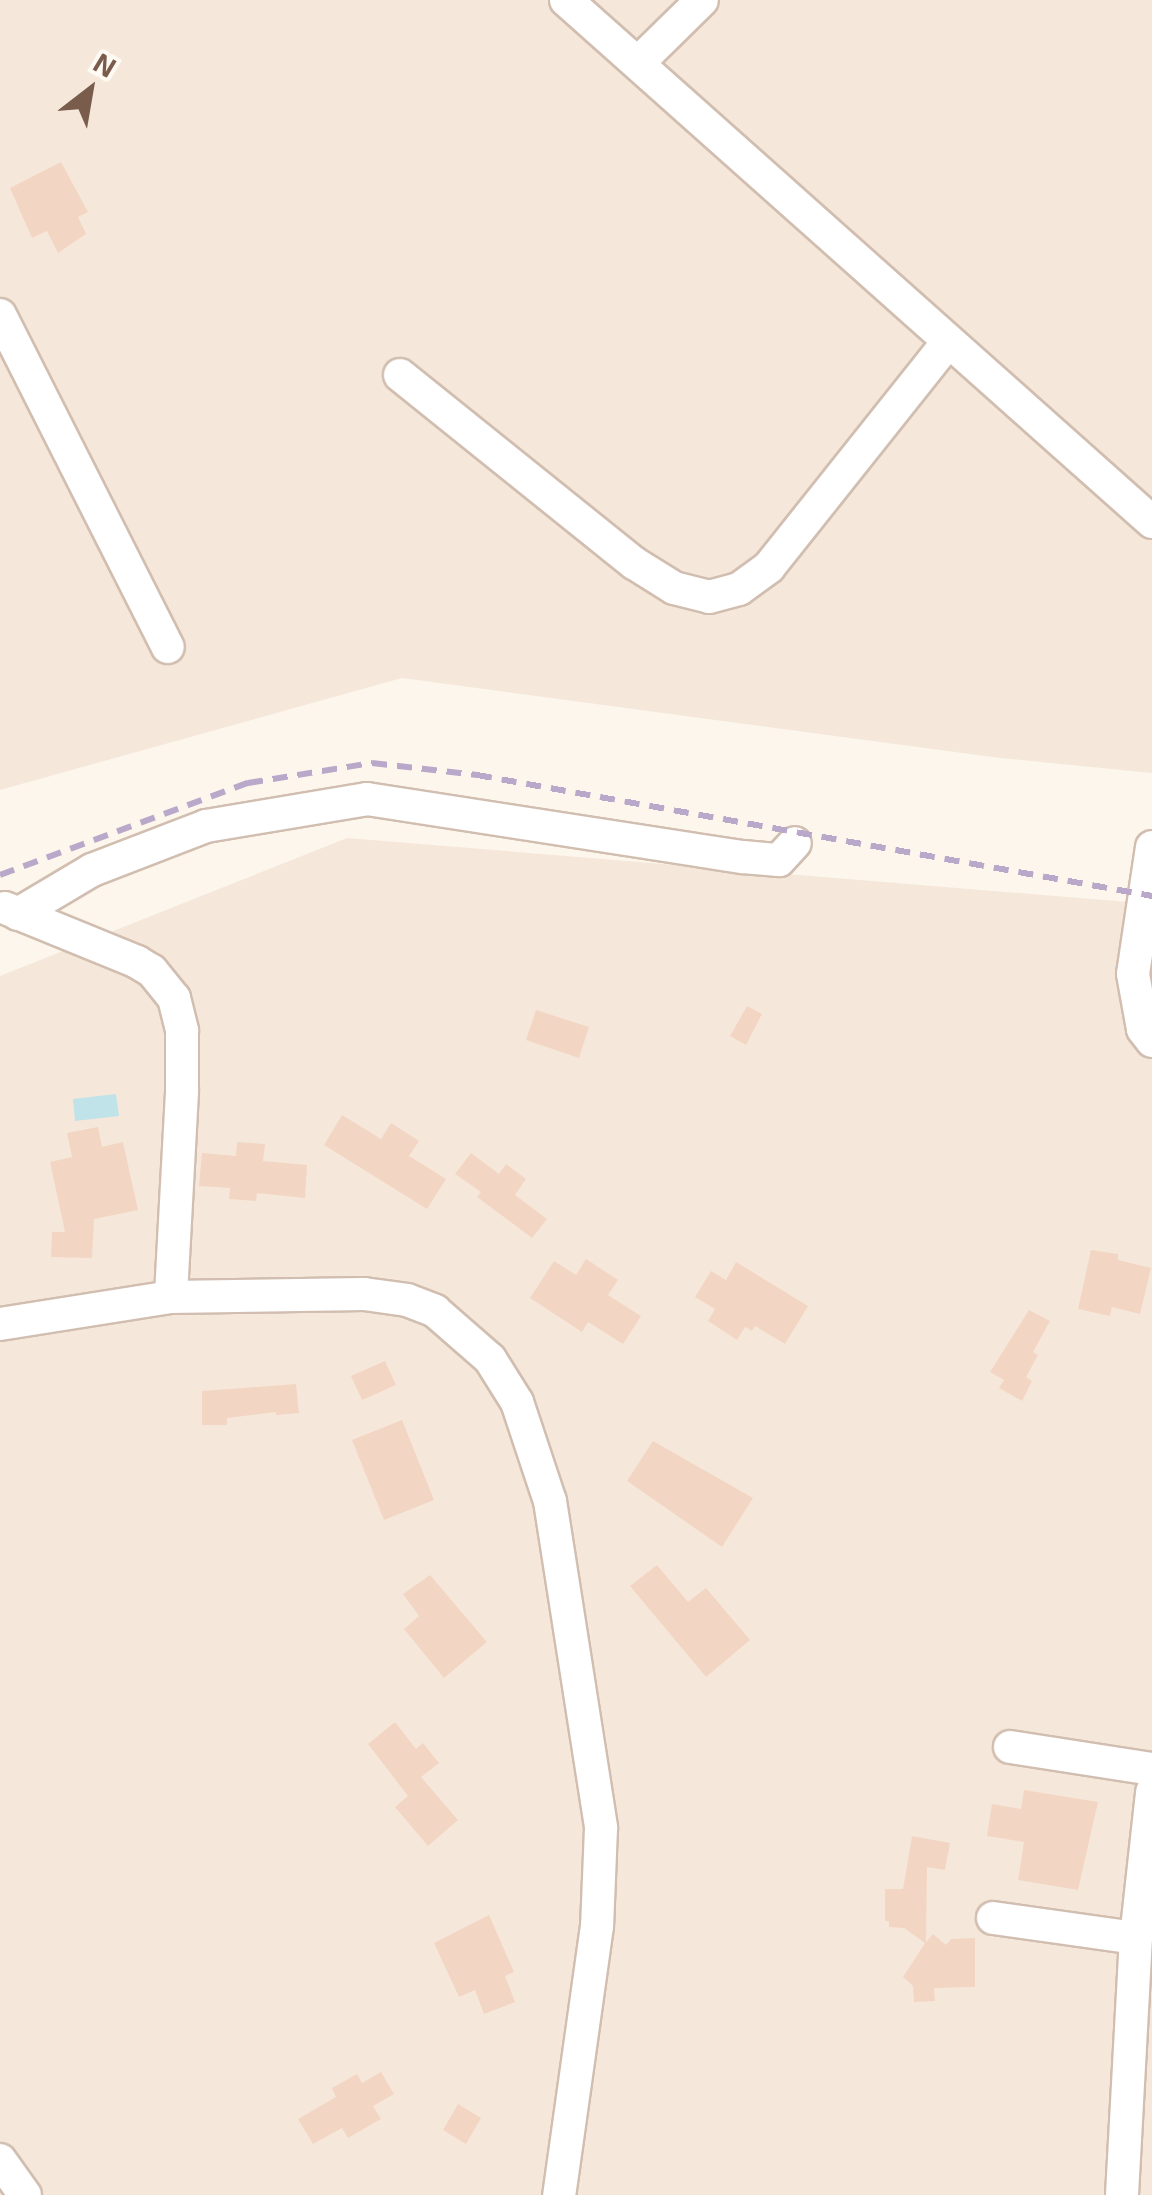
<!DOCTYPE html>
<style>
body{margin:0}
#map{position:relative;width:1152px;height:2195px;overflow:hidden;background:#fdf6ec;font-family:"Exo 2",sans-serif}
div>[style]{position:absolute}
[style*='--x']{left:calc(var(--x)*1px);top:calc(var(--y)*1px);width:calc(var(--w)*1px);rotate:calc(var(--a)*1deg)}
.residential>*{inset:0;background:#f5e8da}
.water>*{inset:0;background:#bfe3e8}
.building>*{inset:0;background:#f3d5c3}
.roads{filter:drop-shadow(2px 0 #d1beb0) drop-shadow(-2px 0 #d1beb0) drop-shadow(0 2px #d1beb0) drop-shadow(0 -2px #d1beb0)}
.minor>*{height:32px;margin:-16px;padding:0 16px;transform-origin:16px;border-radius:16px;background:#fff}
.rail>*{height:6px;margin-top:-3px;transform-origin:0;background:repeating-linear-gradient(90deg,#b9a8c9 0 15px,transparent 0 25px)}
span{translate:-50% -50%;white-space:nowrap;text-align:center;line-height:1.15;-webkit-text-stroke:8px #fffaf3;paint-order:stroke}
.north{position:absolute;left:40px;top:40px;width:100px;height:100px;-webkit-text-stroke:8px #fffaf3;paint-order:stroke;rotate:31deg;font-size:28px;font-weight:700;line-height:40px;text-align:center;color:#7a5c4d}
.north::after{content:'';display:block;margin:auto;width:35px;height:45px;background:#7a5c4d;clip-path:polygon(50% 0,100% 100%,50% 72%,0 100%)}
</style>
<div id="map">
<div class="residential">
<div style="clip-path:polygon(0 0,1152px 0,1152px 773px,1000px 758px,402px 678px,0 790px)"></div>
<div style="clip-path:polygon(347px 838px,1152px 904px,1152px 2195px,0 2195px,0 976px)"></div>
</div>
<div class="water">
<div style="clip-path:polygon(116px 1094px,119px 1116px,75px 1121px,73px 1099px)"></div>
</div>
<div class="building">
<div style="clip-path:polygon(61px 162px,88px 212px,78px 217px,86px 234px,58px 253px,47px 231px,32px 238px,10px 188px)"></div>
<div style="clip-path:polygon(747px 1006px,762px 1014px,746px 1045px,730px 1036px)"></div>
<div style="clip-path:polygon(536px 1010px,589px 1027px,579px 1058px,526px 1040px)"></div>
<div style="clip-path:polygon(342px 1115px,381px 1139px,391px 1123px,419px 1141px,409px 1156px,446px 1179px,427px 1209px,324px 1145px)"></div>
<div style="clip-path:polygon(98px 1127px,102px 1147px,123px 1142px,138px 1210px,94px 1219px,92px 1258px,51px 1257px,52px 1232px,65px 1232px,50px 1162px,72px 1157px,67px 1133px)"></div>
<div style="clip-path:polygon(237px 1142px,265px 1144px,263px 1161px,307px 1165px,305px 1198px,257px 1193px,256px 1201px,229px 1199px,230px 1188px,199px 1186px,202px 1153px,236px 1156px)"></div>
<div style="clip-path:polygon(471px 1153px,499px 1174px,506px 1164px,526px 1179px,515px 1195px,547px 1219px,532px 1238px,477px 1197px,481px 1192px,455px 1174px)"></div>
<div style="clip-path:polygon(1091px 1250px,1118px 1254px,1118px 1260px,1151px 1268px,1140px 1314px,1112px 1307px,1110px 1316px,1078px 1309px)"></div>
<div style="clip-path:polygon(586px 1259px,618px 1280px,608px 1295px,641px 1316px,623px 1344px,588px 1322px,582px 1332px,530px 1298px,554px 1261px,576px 1275px)"></div>
<div style="clip-path:polygon(736px 1262px,808px 1306px,785px 1344px,755px 1326px,752px 1331px,745px 1327px,737px 1340px,708px 1321px,715px 1309px,695px 1297px,711px 1271px,726px 1280px)"></div>
<div style="clip-path:polygon(1029px 1310px,1050px 1321px,1033px 1352px,1038px 1355px,1026px 1377px,1032px 1381px,1022px 1401px,999px 1388px,1004px 1380px,990px 1372px)"></div>
<div style="clip-path:polygon(385px 1361px,396px 1385px,362px 1400px,351px 1376px)"></div>
<div style="clip-path:polygon(296px 1384px,299px 1413px,276px 1415px,276px 1412px,227px 1418px,227px 1425px,202px 1425px,202px 1391px)"></div>
<div style="clip-path:polygon(402px 1420px,434px 1500px,384px 1520px,352px 1440px)"></div>
<div style="clip-path:polygon(653px 1441px,753px 1498px,722px 1547px,627px 1481px)"></div>
<div style="clip-path:polygon(657px 1565px,688px 1602px,706px 1588px,750px 1640px,706px 1677px,630px 1586px)"></div>
<div style="clip-path:polygon(430px 1575px,487px 1642px,444px 1678px,404px 1629px,419px 1616px,403px 1594px)"></div>
<div style="clip-path:polygon(395px 1722px,416px 1749px,423px 1743px,439px 1763px,421px 1777px,458px 1820px,428px 1846px,395px 1807px,408px 1796px,368px 1744px)"></div>
<div style="clip-path:polygon(1024px 1790px,1098px 1802px,1078px 1890px,1018px 1880px,1024px 1842px,987px 1836px,992px 1804px,1021px 1809px)"></div>
<div style="clip-path:polygon(912px 1836px,950px 1843px,945px 1870px,927px 1867px,926px 1942px,933px 1934px,946px 1945px,951px 1939px,975px 1938px,975px 1987px,934px 1988px,935px 2001px,914px 2002px,913px 1986px,903px 1977px,925px 1943px,904px 1928px,889px 1927px,889px 1921px,885px 1921px,885px 1889px,903px 1889px)"></div>
<div style="clip-path:polygon(489px 1915px,514px 1972px,505px 1976px,515px 2002px,484px 2014px,475px 1990px,459px 1997px,434px 1943px)"></div>
<div style="clip-path:polygon(381px 2072px,394px 2094px,373px 2106px,381px 2119px,348px 2138px,342px 2128px,313px 2144px,298px 2119px,336px 2097px,332px 2088px,357px 2074px,362px 2083px)"></div>
<div style="clip-path:polygon(458px 2104px,481px 2118px,466px 2144px,443px 2130px)"></div>
</div>
<div class="roads">
<div class="minor">
<div style="--x:566;--y:0;--w:785;--a:41.69"></div>
<div style="--x:639;--y:62;--w:88;--a:-44.5"></div>
<div style="--x:0;--y:315;--w:372;--a:63.2"></div>
<div style="--x:400;--y:375;--w:300;--a:38.8"></div>
<div style="--x:634;--y:563;--w:47;--a:32"></div>
<div style="--x:674;--y:588;--w:36;--a:14"></div>
<div style="--x:709;--y:597;--w:31;--a:-15"></div>
<div style="--x:739;--y:589;--w:37;--a:-36"></div>
<div style="--x:769;--y:567;--w:288;--a:-51.5"></div>
<div style="--x:1152;--y:847;--w:128;--a:98.5"></div>
<div style="--x:1133;--y:974;--w:56;--a:79.7"></div>
<div style="--x:1143;--y:1029;--w:15;--a:53"></div>
<div style="--x:5;--y:908;--w:143;--a:22.2"></div>
<div style="--x:137;--y:962;--w:17;--a:31"></div>
<div style="--x:152;--y:971;--w:35;--a:51"></div>
<div style="--x:174;--y:998;--w:34;--a:76"></div>
<div style="--x:182;--y:1031;--w:61;--a:90"></div>
<div style="--x:182;--y:1092;--w:205;--a:93.1"></div>
<div style="--x:18;--y:914;--w:86;--a:-30.7"></div>
<div style="--x:92;--y:870;--w:122;--a:-21.1"></div>
<div style="--x:206;--y:826;--w:163;--a:-9.5"></div>
<div style="--x:367;--y:799;--w:380;--a:8.8"></div>
<div style="--x:743;--y:857;--w:36;--a:5"></div>
<div style="--x:779;--y:860;--w:23;--a:-47"></div>
<div style="--x:0;--y:1324;--w:173;--a:-9"></div>
<div style="--x:171;--y:1297;--w:193;--a:-0.9"></div>
<div style="--x:364;--y:1294;--w:43;--a:7.9"></div>
<div style="--x:407;--y:1300;--w:30;--a:21"></div>
<div style="--x:435;--y:1311;--w:73;--a:41.1"></div>
<div style="--x:490;--y:1359;--w:51;--a:57.9"></div>
<div style="--x:517;--y:1402;--w:104;--a:71.6"></div>
<div style="--x:550;--y:1501;--w:331;--a:81.1"></div>
<div style="--x:601;--y:1828;--w:98;--a:92.3"></div>
<div style="--x:597;--y:1926;--w:272;--a:98"></div>
<div style="--x:1010;--y:1747;--w:144;--a:8.8"></div>
<div style="--x:993;--y:1918;--w:144;--a:8"></div>
<div style="--x:0;--y:2160;--w:43;--a:54.5"></div>
<div style="--x:1122;--y:2195;--w:257;--a:-86.9"></div>
<div style="--x:1136;--y:1938;--w:147;--a:-83.7"></div>
</div>
</div>
<div class="rail">
<div style="--x:0;--y:875;--w:265;--a:-20.4"></div>
<div style="--x:248;--y:783;--w:126;--a:-9.2"></div>
<div style="--x:372;--y:763;--w:106;--a:6.5"></div>
<div style="--x:477;--y:775;--w:686;--a:10.16"></div>
</div>
<div class="north">N</div>
</div>
